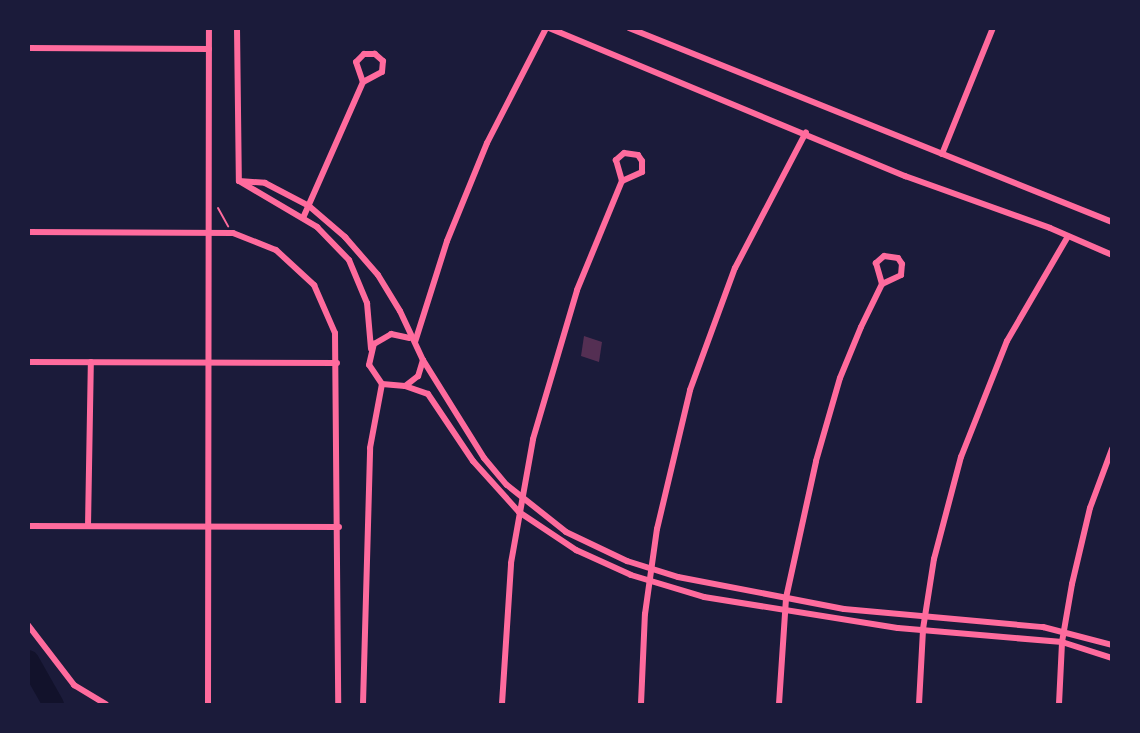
<!DOCTYPE html>
<style>
body{margin:0}
#map{position:relative;width:1140px;height:733px;overflow:hidden;background:#1b1b3a;font-family:"Fira Sans Condensed",sans-serif}
div>[style]{position:absolute}
[style*='--x']{left:calc(var(--x)*1px);top:calc(var(--y)*1px);width:calc(var(--w)*1px);rotate:calc(var(--a)*1deg)}
.river>*{height:21px;margin:-10.5px;padding:0 10.5px;transform-origin:10.5px;border-radius:10.5px;background:#12122b}
.building>*{inset:0;background:#542f53}
.path>*{height:2px;margin:-1px;padding:0 1px;transform-origin:1px;border-radius:1px;background:#ff6b9d}
.minor>*{height:6px;margin:-3px;padding:0 3px;transform-origin:3px;border-radius:3px;background:#ff6b9d}
span{translate:-50% -50%;white-space:nowrap;text-align:center;line-height:1.15;-webkit-text-stroke:4.5px #1b1b3a;paint-order:stroke}
.frame{position:absolute;inset:0;border:30px solid #1b1b3a;pointer-events:none}
</style>
<div id="map">
<div class="river">
<div style="--x:28;--y:660;--w:51;--a:60.4"></div>
</div>
<div class="building">
<div style="clip-path:polygon(584px 336px,602px 342px,599px 362px,581px 356px)"></div>
</div>
<div class="path">
<div style="--x:218;--y:208;--w:21;--a:61"></div>
</div>
<div class="minor">
<div style="--x:237;--y:28;--w:153;--a:89.3"></div>
<div style="--x:239;--y:181;--w:91;--a:30.5"></div>
<div style="--x:317;--y:227;--w:46;--a:45.9"></div>
<div style="--x:349;--y:260;--w:47;--a:67.3"></div>
<div style="--x:367;--y:303;--w:46;--a:85"></div>
<div style="--x:549;--y:28;--w:386;--a:22.6"></div>
<div style="--x:905;--y:176;--w:154;--a:19.7"></div>
<div style="--x:1050;--y:228;--w:68;--a:23.5"></div>
<div style="--x:629;--y:28;--w:521;--a:21.88"></div>
<div style="--x:28;--y:48;--w:181;--a:0.3"></div>
<div style="--x:942;--y:154;--w:136;--a:-68"></div>
<div style="--x:239;--y:181;--w:26;--a:4"></div>
<div style="--x:265;--y:183;--w:50;--a:27.6"></div>
<div style="--x:309;--y:206;--w:48;--a:40.7"></div>
<div style="--x:345;--y:237;--w:50;--a:49"></div>
<div style="--x:378;--y:275;--w:42;--a:58.6"></div>
<div style="--x:400;--y:311;--w:54;--a:64.9"></div>
<div style="--x:423;--y:360;--w:17;--a:107"></div>
<div style="--x:418;--y:376;--w:16;--a:142"></div>
<div style="--x:405;--y:386;--w:23;--a:-175"></div>
<div style="--x:382;--y:384;--w:23;--a:-124"></div>
<div style="--x:369;--y:365;--w:22;--a:-77"></div>
<div style="--x:374;--y:344;--w:20;--a:-30"></div>
<div style="--x:391;--y:334;--w:19;--a:12"></div>
<div style="--x:303;--y:218;--w:149;--a:-66.2"></div>
<div style="--x:363;--y:82;--w:21;--a:-28"></div>
<div style="--x:382;--y:72;--w:11;--a:-85"></div>
<div style="--x:383;--y:61;--w:11;--a:-139"></div>
<div style="--x:375;--y:54;--w:11;--a:180"></div>
<div style="--x:364;--y:54;--w:11;--a:135"></div>
<div style="--x:356;--y:62;--w:21;--a:71"></div>
<div style="--x:28;--y:232;--w:205;--a:0.3"></div>
<div style="--x:233;--y:233;--w:46;--a:21.6"></div>
<div style="--x:276;--y:250;--w:52;--a:42.6"></div>
<div style="--x:314;--y:285;--w:52;--a:66.4"></div>
<div style="--x:335;--y:333;--w:371;--a:89.5"></div>
<div style="--x:415;--y:342;--w:106;--a:-72.4"></div>
<div style="--x:447;--y:241;--w:106;--a:-67.8"></div>
<div style="--x:487;--y:143;--w:129;--a:-62.8"></div>
<div style="--x:423;--y:360;--w:115;--a:58.1"></div>
<div style="--x:484;--y:458;--w:35;--a:50"></div>
<div style="--x:507;--y:485;--w:75;--a:38.5"></div>
<div style="--x:566;--y:532;--w:68;--a:25.4"></div>
<div style="--x:627;--y:561;--w:53;--a:17.4"></div>
<div style="--x:678;--y:577;--w:169;--a:10.9"></div>
<div style="--x:844;--y:609;--w:200;--a:5.2"></div>
<div style="--x:1043;--y:627;--w:71;--a:14.6"></div>
<div style="--x:28;--y:362;--w:309;--a:0.2"></div>
<div style="--x:405;--y:386;--w:24;--a:19"></div>
<div style="--x:428;--y:394;--w:81;--a:56.1"></div>
<div style="--x:473;--y:461;--w:69;--a:48"></div>
<div style="--x:519;--y:512;--w:69;--a:33.7"></div>
<div style="--x:576;--y:550;--w:60;--a:24.4"></div>
<div style="--x:631;--y:575;--w:76;--a:16.8"></div>
<div style="--x:704;--y:597;--w:196;--a:9.1"></div>
<div style="--x:898;--y:628;--w:165;--a:4.9"></div>
<div style="--x:1062;--y:642;--w:52;--a:17.7"></div>
<div style="--x:28;--y:526;--w:311;--a:0.2"></div>
<div style="--x:88;--y:526;--w:164;--a:-89"></div>
<div style="--x:28;--y:625;--w:76;--a:52.5"></div>
<div style="--x:74;--y:685;--w:37;--a:31"></div>
<div style="--x:208;--y:704;--w:676;--a:-89.92"></div>
<div style="--x:363;--y:704;--w:256;--a:-88.4"></div>
<div style="--x:370;--y:448;--w:65;--a:-79.4"></div>
<div style="--x:502;--y:704;--w:141;--a:-86.3"></div>
<div style="--x:511;--y:563;--w:126;--a:-79.9"></div>
<div style="--x:533;--y:439;--w:155;--a:-73.5"></div>
<div style="--x:577;--y:290;--w:118;--a:-67.6"></div>
<div style="--x:622;--y:181;--w:22;--a:-24"></div>
<div style="--x:642;--y:172;--w:11;--a:-90"></div>
<div style="--x:642;--y:161;--w:7;--a:-124"></div>
<div style="--x:638;--y:155;--w:14;--a:-172"></div>
<div style="--x:624;--y:153;--w:11;--a:139"></div>
<div style="--x:616;--y:160;--w:22;--a:74"></div>
<div style="--x:641;--y:704;--w:90;--a:-87.5"></div>
<div style="--x:645;--y:614;--w:86;--a:-82"></div>
<div style="--x:657;--y:529;--w:143;--a:-76.6"></div>
<div style="--x:690;--y:390;--w:130;--a:-69.8"></div>
<div style="--x:735;--y:268;--w:153;--a:-62.4"></div>
<div style="--x:779;--y:704;--w:106;--a:-86.2"></div>
<div style="--x:786;--y:598;--w:140;--a:-77.6"></div>
<div style="--x:816;--y:461;--w:86;--a:-73.9"></div>
<div style="--x:840;--y:378;--w:55;--a:-67.6"></div>
<div style="--x:861;--y:327;--w:48;--a:-64"></div>
<div style="--x:882;--y:284;--w:21;--a:-25"></div>
<div style="--x:901;--y:275;--w:11;--a:-85"></div>
<div style="--x:902;--y:264;--w:7;--a:-124"></div>
<div style="--x:898;--y:258;--w:14;--a:-172"></div>
<div style="--x:884;--y:256;--w:11;--a:139"></div>
<div style="--x:876;--y:263;--w:22;--a:74"></div>
<div style="--x:919;--y:704;--w:75;--a:-86.9"></div>
<div style="--x:923;--y:629;--w:71;--a:-81.1"></div>
<div style="--x:934;--y:559;--w:106;--a:-75.2"></div>
<div style="--x:961;--y:457;--w:125;--a:-68.4"></div>
<div style="--x:1007;--y:341;--w:121;--a:-59.8"></div>
<div style="--x:1059;--y:704;--w:62;--a:-87.2"></div>
<div style="--x:1062;--y:642;--w:59;--a:-80.2"></div>
<div style="--x:1072;--y:584;--w:78;--a:-76.7"></div>
<div style="--x:1090;--y:508;--w:63;--a:-69.6"></div>
</div>
<div class="frame"></div>
</div>
